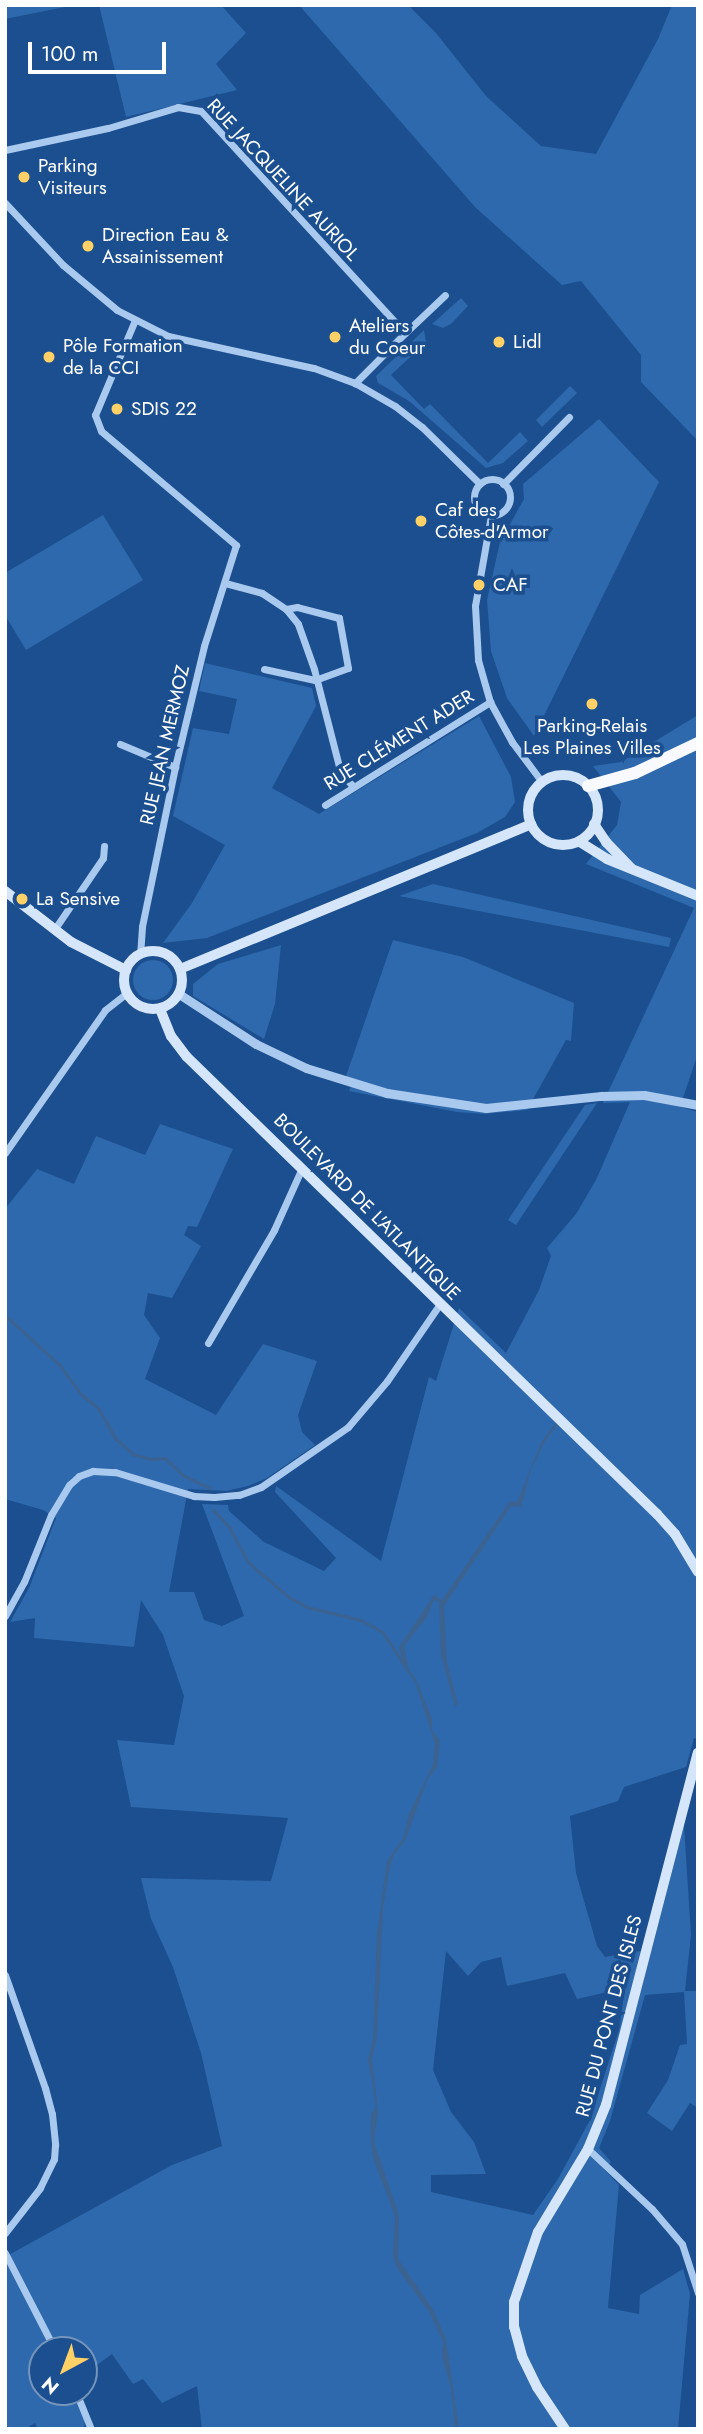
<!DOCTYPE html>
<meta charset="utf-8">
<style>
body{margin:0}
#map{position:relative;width:703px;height:2434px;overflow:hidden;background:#1b4f8f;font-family:Jost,sans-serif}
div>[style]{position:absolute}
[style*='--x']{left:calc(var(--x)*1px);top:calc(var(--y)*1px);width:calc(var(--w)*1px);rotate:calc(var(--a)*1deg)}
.green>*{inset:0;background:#2e69ad}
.round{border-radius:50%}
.water>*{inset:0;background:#3c6290}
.stream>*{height:2.5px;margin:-1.25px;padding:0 1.25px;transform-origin:1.25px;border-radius:1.25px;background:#3c6290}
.minor>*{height:7px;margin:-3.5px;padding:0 3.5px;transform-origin:3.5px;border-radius:3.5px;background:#a9c9ee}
.minor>.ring{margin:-3.5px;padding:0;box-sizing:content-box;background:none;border:7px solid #a9c9ee;border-radius:50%}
.tertiary>*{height:9px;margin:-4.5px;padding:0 4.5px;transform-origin:4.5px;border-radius:4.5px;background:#a9c9ee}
.secondary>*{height:10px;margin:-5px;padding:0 5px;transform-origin:5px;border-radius:5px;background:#d6e6fa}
.secondary>.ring{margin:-5px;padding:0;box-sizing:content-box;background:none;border:10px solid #d6e6fa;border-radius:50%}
.trunk>*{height:12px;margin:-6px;padding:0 6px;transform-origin:6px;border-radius:6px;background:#f8faff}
.dots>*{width:19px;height:19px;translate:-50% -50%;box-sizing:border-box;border:4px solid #1b4f8f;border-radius:50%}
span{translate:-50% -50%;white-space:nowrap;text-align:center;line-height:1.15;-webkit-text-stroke:7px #1b4f8f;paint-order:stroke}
.poi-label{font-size:19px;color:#fff}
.left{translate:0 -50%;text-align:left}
.street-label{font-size:19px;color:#fff}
.frame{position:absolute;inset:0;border:7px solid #fff;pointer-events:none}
.north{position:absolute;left:28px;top:2336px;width:70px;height:70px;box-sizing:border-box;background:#1b4f8f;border:2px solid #7695bc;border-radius:50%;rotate:221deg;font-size:19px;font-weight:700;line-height:28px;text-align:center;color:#fff}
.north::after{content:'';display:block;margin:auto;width:24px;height:32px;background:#ffd166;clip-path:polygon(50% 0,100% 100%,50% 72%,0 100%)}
.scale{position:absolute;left:28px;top:42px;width:138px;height:32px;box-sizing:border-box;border:4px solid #fff;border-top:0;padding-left:9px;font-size:21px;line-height:24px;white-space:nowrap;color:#fff;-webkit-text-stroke:5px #1b4f8f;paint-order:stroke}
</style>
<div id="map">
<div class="green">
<div style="clip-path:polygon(5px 5px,75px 5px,5px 19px)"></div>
<div style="clip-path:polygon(99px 5px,221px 5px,246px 33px,216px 64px,237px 90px,126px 117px)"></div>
<div style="clip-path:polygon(299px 5px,408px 5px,436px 33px,486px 96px,541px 146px,596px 154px,658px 39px,672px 5px,698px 5px,698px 441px,641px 382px,641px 355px,581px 281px,562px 285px,475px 207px)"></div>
<div style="clip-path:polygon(461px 298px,468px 306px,451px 324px,443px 328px,432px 324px)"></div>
<div style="clip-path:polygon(424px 330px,426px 342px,391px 375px,424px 409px,430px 404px,488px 463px,520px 432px,528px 441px,503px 463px,486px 468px,409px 401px,378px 383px,376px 376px)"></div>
<div style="clip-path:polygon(570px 386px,577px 393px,542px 427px,536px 420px)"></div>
<div style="clip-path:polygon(599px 419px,659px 482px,534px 736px,507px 698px,491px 651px,487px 600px,500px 542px,524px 499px,523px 484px)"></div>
<div style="clip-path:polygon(103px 515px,143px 580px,26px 650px,5px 615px,5px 573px)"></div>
<div style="clip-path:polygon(205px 663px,312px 688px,316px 706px,272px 788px,319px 814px,479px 716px,511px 777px,515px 802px,505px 817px,477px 833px,207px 938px,163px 943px,192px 903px,225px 845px,173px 816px,193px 728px,229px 734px,237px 699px,199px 691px)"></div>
<div style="clip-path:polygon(evenodd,698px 715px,698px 1053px,680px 1107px,698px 1112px,698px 1739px,694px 1738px,686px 1767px,624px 1787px,618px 1801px,570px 1816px,576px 1873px,597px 1946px,605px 1957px,652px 1949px,684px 1825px,691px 1935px,685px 1991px,698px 1991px,698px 2108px,690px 2103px,672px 2131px,647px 2113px,668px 2080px,680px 2045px,687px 2044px,684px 1992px,645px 1995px,610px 2121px,599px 2148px,611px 2162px,605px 2170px,619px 2185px,608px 2308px,639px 2314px,640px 2295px,683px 2269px,690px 2294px,678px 2429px,202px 2429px,197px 2386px,162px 2403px,143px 2379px,133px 2384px,112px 2354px,90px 2370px,84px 2371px,84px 2350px,42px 2350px,42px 2392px,73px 2392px,85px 2418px,84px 2429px,38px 2429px,35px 2423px,25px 2429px,5px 2429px,5px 2257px,172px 2165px,222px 2146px,201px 2053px,173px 1967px,151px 1919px,141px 1878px,271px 1881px,288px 1818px,131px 1807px,117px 1740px,174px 1745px,184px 1696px,163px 1635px,141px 1600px,134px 1647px,34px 1638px,35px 1618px,10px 1622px,29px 1588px,56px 1518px,43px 1510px,5px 1499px,5px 1209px,37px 1169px,74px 1184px,96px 1136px,145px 1155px,160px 1124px,233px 1149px,197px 1227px,188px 1226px,184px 1235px,201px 1246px,172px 1298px,148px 1293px,144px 1315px,160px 1338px,145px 1379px,216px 1415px,263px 1344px,317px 1361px,298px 1415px,302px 1432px,315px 1445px,267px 1478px,248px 1486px,226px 1491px,188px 1489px,169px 1592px,194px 1592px,204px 1620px,222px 1626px,244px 1616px,202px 1504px,228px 1505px,229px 1511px,264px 1542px,324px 1571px,336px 1558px,275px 1492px,276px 1486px,381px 1561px,429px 1377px,436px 1381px,459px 1308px,506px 1353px,539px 1290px,551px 1256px,547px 1248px,576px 1214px,596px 1180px,630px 1102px,603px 1103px,694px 908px,586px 864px,617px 825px,621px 802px,593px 766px,621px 762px,698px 715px,446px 1951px,468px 1976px,481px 1962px,501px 1957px,507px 1986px,565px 1973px,577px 1999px,625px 1988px,619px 2030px,590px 2120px,558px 2179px,533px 2215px,431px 2192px,431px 2175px,486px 2174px,474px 2142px,451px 2112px,433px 2070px,446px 1951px)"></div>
<div style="clip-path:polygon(433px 884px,671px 938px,669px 947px,399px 896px)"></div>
<div style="clip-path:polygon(393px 940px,463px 957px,574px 1003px,571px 1041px,566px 1040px,527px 1110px,484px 1114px,457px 1112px,349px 1091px,354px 1079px,346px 1076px)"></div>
<div style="clip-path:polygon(281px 945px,275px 1004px,264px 1039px,193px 996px,193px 984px,218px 964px)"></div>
<div class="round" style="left:133px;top:960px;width:40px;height:40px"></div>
<div style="clip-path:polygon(597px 1103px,516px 1225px,508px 1220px,585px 1105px)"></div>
</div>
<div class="water">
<div style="clip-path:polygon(556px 1422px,558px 1424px,545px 1441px,531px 1470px,521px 1507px,511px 1506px,444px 1606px,447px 1662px,458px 1704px,455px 1707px,441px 1655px,439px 1602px,434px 1600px,427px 1617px,404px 1646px,409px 1670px,416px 1679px,432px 1719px,432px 1730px,440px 1740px,437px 1768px,428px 1778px,405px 1841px,393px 1856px,389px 1872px,383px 1908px,377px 2037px,372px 2060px,378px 2110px,374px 2142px,399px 2215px,398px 2259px,434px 2311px,446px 2339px,459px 2429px,455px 2429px,451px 2389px,442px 2356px,443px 2341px,429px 2312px,396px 2266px,393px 2255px,395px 2216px,373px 2158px,371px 2143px,371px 2114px,376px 2107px,368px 2060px,373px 2039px,377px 1933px,387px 1861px,403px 1838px,409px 1814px,433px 1764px,435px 1744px,415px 1682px,405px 1669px,399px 1647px,434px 1595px,442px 1600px,510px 1501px,517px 1502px,542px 1441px)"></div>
</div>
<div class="stream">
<div style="--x:5;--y:1315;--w:74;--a:42.3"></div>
<div style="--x:60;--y:1365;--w:34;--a:54"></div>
<div style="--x:80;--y:1393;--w:25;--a:40"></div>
<div style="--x:99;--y:1409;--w:34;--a:60"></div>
<div style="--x:116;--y:1439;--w:23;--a:41"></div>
<div style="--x:133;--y:1454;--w:19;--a:16"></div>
<div style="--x:151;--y:1459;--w:14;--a:-4"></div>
<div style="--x:165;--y:1458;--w:25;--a:43"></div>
<div style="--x:183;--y:1475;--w:30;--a:26"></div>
<div style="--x:214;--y:1510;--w:24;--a:48"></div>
<div style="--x:230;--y:1528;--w:38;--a:62"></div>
<div style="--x:248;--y:1562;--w:54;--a:40.5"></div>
<div style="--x:289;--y:1597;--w:21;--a:29"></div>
<div style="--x:307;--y:1607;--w:56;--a:13.5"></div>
<div style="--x:361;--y:1620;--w:25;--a:29"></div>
<div style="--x:383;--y:1632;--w:40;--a:57.1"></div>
</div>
<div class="minor">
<div style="--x:5;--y:150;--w:105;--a:-12.1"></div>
<div style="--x:108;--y:128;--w:73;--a:-16.7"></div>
<div style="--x:178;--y:107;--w:23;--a:10"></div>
<div style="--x:201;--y:111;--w:301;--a:47.4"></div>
<div style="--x:405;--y:333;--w:71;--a:135"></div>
<div style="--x:5;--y:203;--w:85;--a:46.9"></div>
<div style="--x:63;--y:265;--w:70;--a:39.8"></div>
<div style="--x:117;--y:310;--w:57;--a:27"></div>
<div style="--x:168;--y:336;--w:149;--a:12.4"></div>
<div style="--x:314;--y:368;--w:44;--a:20.1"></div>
<div style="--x:355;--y:383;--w:46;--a:29.9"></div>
<div style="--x:395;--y:406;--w:34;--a:38"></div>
<div style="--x:422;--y:427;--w:81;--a:44.5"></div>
<div style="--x:135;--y:320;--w:103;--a:112.8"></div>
<div style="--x:95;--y:415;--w:17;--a:69"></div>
<div style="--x:101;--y:431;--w:177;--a:40.2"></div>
<div style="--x:236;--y:545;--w:106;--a:107.6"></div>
<div style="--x:204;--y:646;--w:124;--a:103.5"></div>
<div style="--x:175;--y:767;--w:163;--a:101.7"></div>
<div style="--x:142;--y:927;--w:27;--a:94"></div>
<div style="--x:405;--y:333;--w:55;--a:-43.5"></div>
<div class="ring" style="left:474px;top:479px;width:29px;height:29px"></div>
<div style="--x:503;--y:484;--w:94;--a:-45.4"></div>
<div style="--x:491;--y:515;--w:92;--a:100"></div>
<div style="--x:475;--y:606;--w:54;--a:86.8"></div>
<div style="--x:478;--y:660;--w:44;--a:74.1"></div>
<div style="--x:490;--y:702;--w:46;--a:61.2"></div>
<div style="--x:512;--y:742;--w:50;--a:53.1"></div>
<div style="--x:225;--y:583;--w:38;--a:15"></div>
<div style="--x:262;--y:593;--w:29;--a:34"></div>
<div style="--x:286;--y:609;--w:19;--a:51"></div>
<div style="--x:298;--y:624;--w:48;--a:70.4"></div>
<div style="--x:314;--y:669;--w:108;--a:75.6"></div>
<div style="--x:341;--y:774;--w:18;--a:45"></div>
<div style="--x:264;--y:669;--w:52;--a:12.2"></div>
<div style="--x:315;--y:680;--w:35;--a:-20"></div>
<div style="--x:348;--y:668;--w:51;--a:-100.2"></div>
<div style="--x:339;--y:618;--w:43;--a:-165.3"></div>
<div style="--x:297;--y:607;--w:11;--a:170"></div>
<div style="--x:120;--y:744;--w:60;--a:22.7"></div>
<div style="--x:325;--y:805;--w:195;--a:-32"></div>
<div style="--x:54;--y:930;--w:87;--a:-55.8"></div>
<div style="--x:103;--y:858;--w:12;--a:-85"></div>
<div style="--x:5;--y:1153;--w:174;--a:-55"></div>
<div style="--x:105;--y:1010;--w:28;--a:-38"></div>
<div style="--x:208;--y:1343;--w:131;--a:-59.7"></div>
<div style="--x:274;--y:1230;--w:68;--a:-65.7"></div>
<div style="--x:5;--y:1616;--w:39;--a:-61"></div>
<div style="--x:24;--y:1582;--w:72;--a:-68.1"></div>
<div style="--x:51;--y:1515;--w:35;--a:-59"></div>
<div style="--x:69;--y:1485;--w:13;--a:-42"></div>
<div style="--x:79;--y:1476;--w:15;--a:-20"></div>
<div style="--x:93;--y:1471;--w:22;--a:3"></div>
<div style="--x:115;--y:1472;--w:83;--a:16.9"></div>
<div style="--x:194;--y:1496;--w:20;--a:3"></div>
<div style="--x:214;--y:1497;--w:25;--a:-5"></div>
<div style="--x:239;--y:1495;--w:23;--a:-20"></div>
<div style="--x:261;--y:1487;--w:106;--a:-34.6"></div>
<div style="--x:348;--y:1427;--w:60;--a:-49.7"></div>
<div style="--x:387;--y:1381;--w:93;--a:-55.5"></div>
<div style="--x:5;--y:1975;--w:120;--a:70.5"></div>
<div style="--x:45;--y:2088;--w:27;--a:75"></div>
<div style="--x:52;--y:2114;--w:31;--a:84"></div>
<div style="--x:55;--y:2145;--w:14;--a:94"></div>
<div style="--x:54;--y:2159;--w:32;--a:116"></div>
<div style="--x:40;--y:2188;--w:57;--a:127.9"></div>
<div style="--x:588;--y:2149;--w:88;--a:43.2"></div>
<div style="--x:652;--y:2209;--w:46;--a:49.4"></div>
<div style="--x:682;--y:2244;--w:52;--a:71.9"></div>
<div style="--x:5;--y:2253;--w:109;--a:62.7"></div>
<div style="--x:76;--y:2392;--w:40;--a:68"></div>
</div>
<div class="tertiary">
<div style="--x:179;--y:994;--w:92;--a:33"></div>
<div style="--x:256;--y:1044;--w:55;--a:25.6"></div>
<div style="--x:306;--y:1068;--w:85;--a:17.2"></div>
<div style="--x:387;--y:1093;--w:100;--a:8.6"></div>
<div style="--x:486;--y:1108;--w:116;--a:-6"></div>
<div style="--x:601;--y:1096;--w:43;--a:-1.3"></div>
<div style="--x:644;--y:1095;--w:55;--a:10.5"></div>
</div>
<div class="secondary">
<div class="ring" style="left:528px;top:775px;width:60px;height:60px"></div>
<div style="--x:594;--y:824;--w:22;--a:56"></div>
<div style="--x:606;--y:842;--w:36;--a:46"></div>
<div style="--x:580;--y:842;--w:32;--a:32"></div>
<div style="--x:607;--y:859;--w:98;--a:22.1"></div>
<div style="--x:5;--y:891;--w:83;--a:37.7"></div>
<div style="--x:71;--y:942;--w:62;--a:27"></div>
<div class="ring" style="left:124px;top:951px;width:48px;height:48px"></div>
<div style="--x:180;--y:969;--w:380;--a:-22.4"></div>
<div style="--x:160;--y:1009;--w:29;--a:68"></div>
<div style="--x:171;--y:1036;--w:26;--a:53"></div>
<div style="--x:187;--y:1057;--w:656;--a:44.2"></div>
<div style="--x:657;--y:1514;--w:27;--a:48"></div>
<div style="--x:675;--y:1534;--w:44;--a:58.8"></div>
<div style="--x:565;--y:2429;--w:50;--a:-123.7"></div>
<div style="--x:537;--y:2387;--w:34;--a:-116"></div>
<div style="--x:522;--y:2356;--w:30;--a:-105"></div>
<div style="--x:514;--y:2327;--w:25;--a:-90"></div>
<div style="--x:514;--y:2302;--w:74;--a:-71.1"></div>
<div style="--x:538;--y:2232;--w:97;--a:-58.9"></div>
<div style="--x:588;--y:2149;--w:48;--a:-67.8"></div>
<div style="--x:606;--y:2105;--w:364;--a:-75.4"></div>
</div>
<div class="trunk">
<div style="--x:588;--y:786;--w:49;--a:-15.5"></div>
<div style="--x:635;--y:773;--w:70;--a:-25.5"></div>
</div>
<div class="dots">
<div style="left:24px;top:177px;background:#ffd166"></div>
<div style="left:88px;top:246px;background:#ffd166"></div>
<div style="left:335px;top:337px;background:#ffd166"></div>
<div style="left:499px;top:342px;background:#ffd166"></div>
<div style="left:49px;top:357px;background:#ffd166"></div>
<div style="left:117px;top:409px;background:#ffd166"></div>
<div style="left:421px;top:521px;background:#ffd166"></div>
<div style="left:479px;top:585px;background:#ffd166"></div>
<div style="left:592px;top:704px;background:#ffd166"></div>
<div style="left:22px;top:899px;background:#ffd166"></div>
</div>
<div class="poi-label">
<span class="left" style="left:38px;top:177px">Parking<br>Visiteurs</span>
<span class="left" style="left:102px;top:246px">Direction Eau &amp;<br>Assainissement</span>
<span class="left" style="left:349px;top:337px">Ateliers<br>du Coeur</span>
<span class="left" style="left:513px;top:342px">Lidl</span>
<span class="left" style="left:63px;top:357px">Pôle Formation<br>de la CCI</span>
<span class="left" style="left:131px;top:409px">SDIS 22</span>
<span class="left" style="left:435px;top:521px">Caf des<br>Côtes-d'Armor</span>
<span class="left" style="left:493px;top:585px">CAF</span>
<span style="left:592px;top:737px">Parking-Relais<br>Les Plaines Villes</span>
<span class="left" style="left:36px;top:899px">La Sensive</span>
</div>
<div class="street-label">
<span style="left:283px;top:180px;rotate:47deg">RUE JACQUELINE AURIOL</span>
<span style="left:399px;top:740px;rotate:-32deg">RUE CLÉMENT ADER</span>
<span style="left:165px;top:745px;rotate:-77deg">RUE JEAN MERMOZ</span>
<span style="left:367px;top:1207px;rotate:45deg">BOULEVARD DE L'ATLANTIQUE</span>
<span style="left:609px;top:2016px;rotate:-75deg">RUE DU PONT DES ISLES</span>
</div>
<div class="frame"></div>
<div class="north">N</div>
<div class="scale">100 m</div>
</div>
